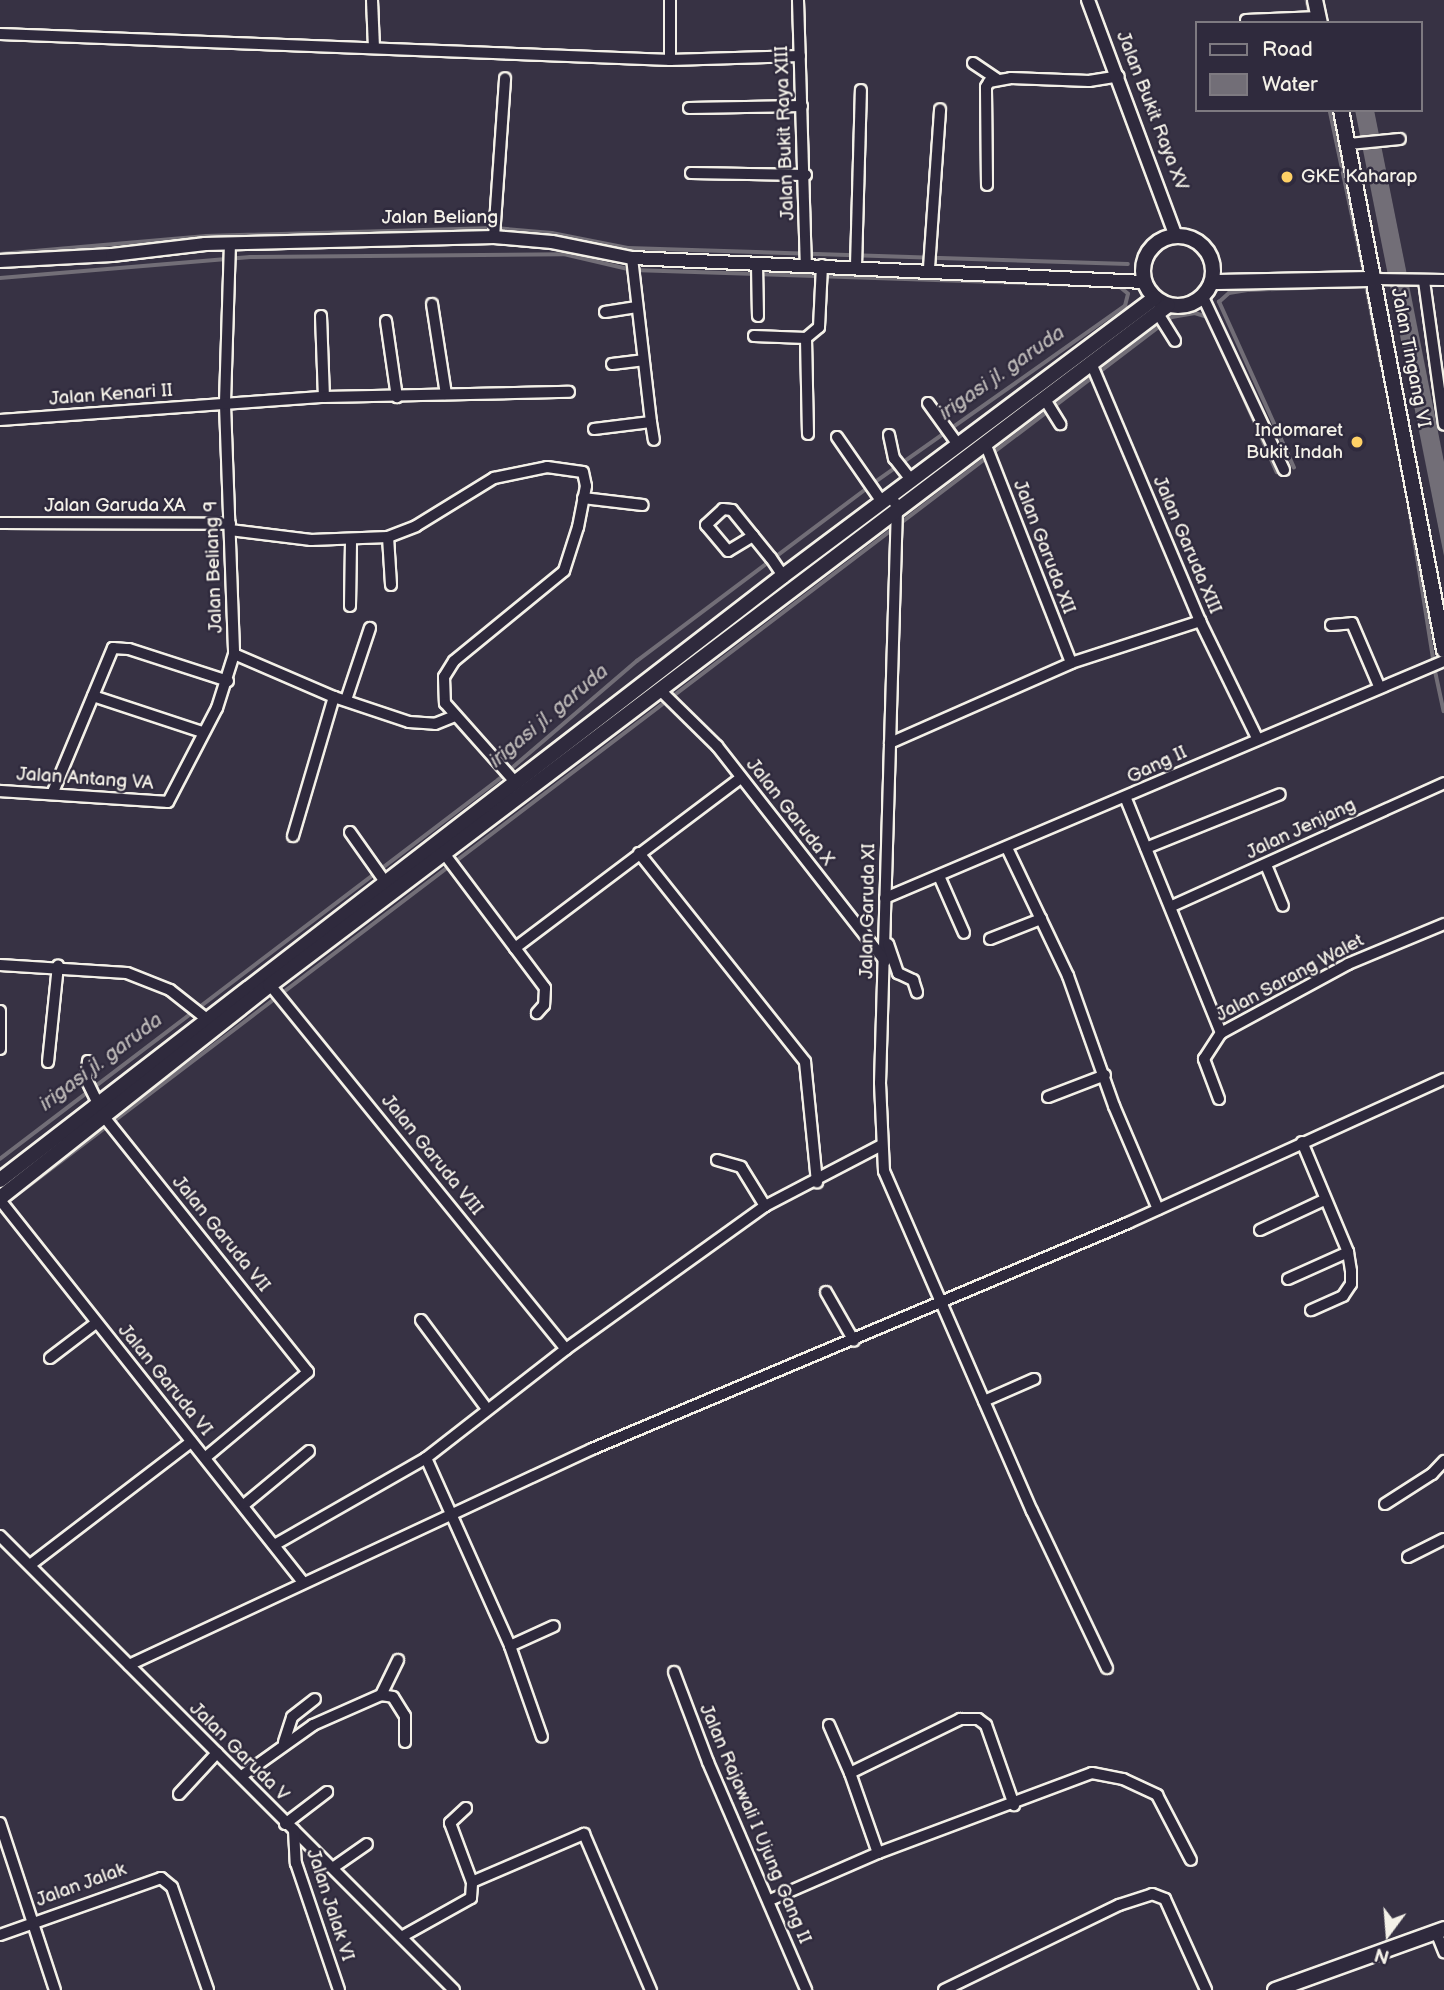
<!DOCTYPE html>
<style>
body{margin:0}
#map{position:relative;width:1444px;height:1990px;overflow:hidden;background:#373244;font-family:"Balsamiq Sans",sans-serif}
div>[style]{position:absolute}
[style*='--x']{left:calc(var(--x)*1px);top:calc(var(--y)*1px);width:calc(var(--w)*1px);rotate:calc(var(--a)*1deg)}
.water>*{inset:0;background:#726e77}
.stream>*{height:3.5px;margin:-1.75px;padding:0 1.75px;transform-origin:1.75px;border-radius:1.75px;background:#726e77}
.roads{filter:drop-shadow(2px 0 #f4f1e8) drop-shadow(-2px 0 #f4f1e8) drop-shadow(0 2px #f4f1e8) drop-shadow(0 -2px #f4f1e8)}
.minor>*{height:10px;margin:-5px;padding:0 5px;transform-origin:5px;border-radius:5px;background:#2f2a3d}
.tertiary>*{height:12px;margin:-6px;padding:0 6px;transform-origin:6px;border-radius:6px;background:#2f2a3d}
.secondary>*{height:14px;margin:-7px;padding:0 7px;transform-origin:7px;border-radius:7px;background:#2f2a3d}
.secondary>.ring{margin:-7px;padding:0;box-sizing:content-box;background:none;border:14px solid #2f2a3d;border-radius:50%}
.dots>*{width:19px;height:19px;translate:-50% -50%;box-sizing:border-box;border:4px solid #2f2a3d;border-radius:50%}
span{translate:-50% -50%;white-space:nowrap;text-align:center;line-height:1.15;-webkit-text-stroke:5px #2f2a3d;paint-order:stroke}
.street-label{font-size:19px;color:#f4f1e8}
.poi-label{font-size:19px;color:#f4f1e8}
.left{translate:0 -50%;text-align:left}
.right{translate:-100% -50%;text-align:right}
.water-label{font-size:21px;color:#bab6b5;font-style:italic}
.legend{position:absolute;left:1195px;top:21px;width:228px;height:91px;box-sizing:border-box;background:#2f2a3d;border:2px solid #7e7a81;margin:0;padding:9px 12px;list-style:none;font-size:21px;color:#f4f1e8}
.legend li{display:flex;align-items:center;gap:14px;height:35px}
.legend b{width:35px;border:2px solid #7e7a81}
.north{position:absolute;left:1353px;top:1899px;width:70px;height:70px;-webkit-text-stroke:5px #2f2a3d;paint-order:stroke;rotate:196deg;font-size:19px;font-weight:700;line-height:28px;text-align:center;color:#f4f1e8}
.north::after{content:'';display:block;margin:auto;width:24px;height:32px;background:#f4f1e8;clip-path:polygon(50% 0,100% 100%,50% 72%,0 100%)}
</style>
<div id="map">
<div class="water">
<div style="clip-path:polygon(1355px 110px,1374px 110px,1408px 280px,1444px 462px,1444px 556px)"></div>
</div>
<div class="stream">
<div style="--x:1307;--y:0;--w:24;--a:78"></div>
<div style="--x:1330;--y:110;--w:169;--a:78"></div>
<div style="--x:0;--y:254;--w:207;--a:-5"></div>
<div style="--x:206;--y:236;--w:289;--a:-1.6"></div>
<div style="--x:495;--y:228;--w:57;--a:5"></div>
<div style="--x:552;--y:233;--w:77;--a:11.2"></div>
<div style="--x:628;--y:248;--w:500;--a:1.83"></div>
<div style="--x:0;--y:278;--w:251;--a:-4.8"></div>
<div style="--x:250;--y:257;--w:314;--a:-0.5"></div>
<div style="--x:564;--y:254;--w:71;--a:13.1"></div>
<div style="--x:633;--y:270;--w:456;--a:1.9"></div>
<div style="--x:1366;--y:283;--w:84;--a:79"></div>
<div style="--x:1234;--y:375;--w:106;--a:66.1"></div>
<div style="--x:1294;--y:468;--w:182;--a:-114.3"></div>
<div style="--x:1219;--y:302;--w:13;--a:-42"></div>
<div style="--x:1229;--y:293;--w:20;--a:-9"></div>
<div style="--x:1249;--y:290;--w:104;--a:-2.2"></div>
<div style="--x:1410;--y:510;--w:153;--a:81"></div>
<div style="--x:1435;--y:669;--w:43;--a:77.9"></div>
<div style="--x:0;--y:1159;--w:626;--a:-37.27"></div>
<div style="--x:498;--y:780;--w:183;--a:-40.6"></div>
<div style="--x:637;--y:661;--w:293;--a:-36.9"></div>
<div style="--x:871;--y:485;--w:311;--a:-35.2"></div>
<div style="--x:1125;--y:306;--w:12;--a:-76"></div>
<div style="--x:1128;--y:294;--w:13;--a:-141"></div>
<div style="--x:5;--y:1204;--w:1466;--a:-37.24"></div>
<div style="--x:1172;--y:317;--w:23;--a:-10"></div>
<div style="--x:1195;--y:313;--w:14;--a:17"></div>
</div>
<div class="roads">
<div class="minor">
<div style="--x:372;--y:0;--w:47;--a:87.6"></div>
<div style="--x:670;--y:0;--w:60;--a:90"></div>
<div style="--x:798;--y:0;--w:264;--a:88.3"></div>
<div style="--x:1246;--y:20;--w:73;--a:-2.4"></div>
<div style="--x:0;--y:34;--w:671;--a:2.22"></div>
<div style="--x:670;--y:60;--w:130;--a:-1.8"></div>
<div style="--x:973;--y:63;--w:29;--a:34"></div>
<div style="--x:689;--y:108;--w:113;--a:-1"></div>
<div style="--x:1349;--y:144;--w:51;--a:-5.6"></div>
<div style="--x:691;--y:173;--w:115;--a:1"></div>
<div style="--x:987;--y:185;--w:98;--a:-90.6"></div>
<div style="--x:986;--y:87;--w:6;--a:-59"></div>
<div style="--x:989;--y:82;--w:22;--a:-10"></div>
<div style="--x:1011;--y:78;--w:78;--a:2.2"></div>
<div style="--x:1089;--y:81;--w:30;--a:-9"></div>
<div style="--x:494;--y:237;--w:159;--a:-86"></div>
<div style="--x:230;--y:243;--w:162;--a:91.8"></div>
<div style="--x:225;--y:405;--w:249;--a:87.9"></div>
<div style="--x:234;--y:654;--w:109;--a:23.3"></div>
<div style="--x:334;--y:697;--w:79;--a:18.4"></div>
<div style="--x:409;--y:722;--w:26;--a:4"></div>
<div style="--x:435;--y:724;--w:22;--a:-22"></div>
<div style="--x:757;--y:265;--w:51;--a:88.9"></div>
<div style="--x:856;--y:266;--w:176;--a:-88.4"></div>
<div style="--x:929;--y:268;--w:159;--a:-86"></div>
<div style="--x:1375;--y:279;--w:69;--a:0.8"></div>
<div style="--x:1424;--y:281;--w:145;--a:82.1"></div>
<div style="--x:1203;--y:297;--w:191;--a:64.9"></div>
<div style="--x:432;--y:304;--w:91;--a:81.2"></div>
<div style="--x:605;--y:312;--w:32;--a:-9"></div>
<div style="--x:1157;--y:312;--w:34;--a:58"></div>
<div style="--x:321;--y:316;--w:81;--a:87.9"></div>
<div style="--x:386;--y:321;--w:77;--a:81.8"></div>
<div style="--x:754;--y:336;--w:52;--a:2.2"></div>
<div style="--x:1091;--y:363;--w:280;--a:67.1"></div>
<div style="--x:1200;--y:621;--w:130;--a:64"></div>
<div style="--x:612;--y:364;--w:31;--a:-7"></div>
<div style="--x:1044;--y:398;--w:31;--a:58"></div>
<div style="--x:928;--y:403;--w:53;--a:54.2"></div>
<div style="--x:0;--y:420;--w:325;--a:-4.1"></div>
<div style="--x:324;--y:397;--w:245;--a:-1.2"></div>
<div style="--x:651;--y:422;--w:18;--a:81"></div>
<div style="--x:594;--y:429;--w:57;--a:-7"></div>
<div style="--x:651;--y:422;--w:165;--a:-96.6"></div>
<div style="--x:808;--y:434;--w:96;--a:-91.2"></div>
<div style="--x:806;--y:338;--w:17;--a:-40"></div>
<div style="--x:819;--y:327;--w:62;--a:-87.2"></div>
<div style="--x:889;--y:435;--w:24;--a:78"></div>
<div style="--x:894;--y:458;--w:29;--a:52"></div>
<div style="--x:837;--y:437;--w:79;--a:55.3"></div>
<div style="--x:985;--y:443;--w:236;--a:68.6"></div>
<div style="--x:891;--y:496;--w:13;--a:61"></div>
<div style="--x:897;--y:507;--w:576;--a:91.69"></div>
<div style="--x:880;--y:1083;--w:88;--a:87.4"></div>
<div style="--x:884;--y:1171;--w:371;--a:66.5"></div>
<div style="--x:1032;--y:1511;--w:174;--a:64.5"></div>
<div style="--x:583;--y:498;--w:60;--a:6.7"></div>
<div style="--x:0;--y:523;--w:230;--a:0.2"></div>
<div style="--x:230;--y:530;--w:82;--a:7"></div>
<div style="--x:311;--y:540;--w:77;--a:-2.2"></div>
<div style="--x:388;--y:537;--w:30;--a:-21"></div>
<div style="--x:416;--y:526;--w:92;--a:-31.6"></div>
<div style="--x:494;--y:478;--w:54;--a:-11.7"></div>
<div style="--x:547;--y:467;--w:36;--a:8"></div>
<div style="--x:583;--y:472;--w:14;--a:78"></div>
<div style="--x:586;--y:486;--w:42;--a:101"></div>
<div style="--x:578;--y:527;--w:46;--a:107.7"></div>
<div style="--x:564;--y:571;--w:142;--a:140.7"></div>
<div style="--x:454;--y:661;--w:19;--a:122"></div>
<div style="--x:444;--y:677;--w:26;--a:88"></div>
<div style="--x:445;--y:703;--w:107;--a:48.4"></div>
<div style="--x:753;--y:536;--w:29;--a:149"></div>
<div style="--x:728;--y:551;--w:34;--a:-130"></div>
<div style="--x:706;--y:525;--w:23;--a:-43"></div>
<div style="--x:723;--y:509;--w:9;--a:6"></div>
<div style="--x:732;--y:510;--w:33;--a:51"></div>
<div style="--x:753;--y:536;--w:28;--a:51"></div>
<div style="--x:771;--y:558;--w:22;--a:56"></div>
<div style="--x:388;--y:537;--w:48;--a:86.4"></div>
<div style="--x:350;--y:606;--w:67;--a:-89.1"></div>
<div style="--x:1331;--y:625;--w:21;--a:-5"></div>
<div style="--x:1352;--y:623;--w:69;--a:66.8"></div>
<div style="--x:660;--y:690;--w:80;--a:44.5"></div>
<div style="--x:717;--y:746;--w:273;--a:52"></div>
<div style="--x:93;--y:696;--w:115;--a:18.3"></div>
<div style="--x:346;--y:700;--w:76;--a:-71.6"></div>
<div style="--x:890;--y:743;--w:198;--a:-23.8"></div>
<div style="--x:1071;--y:663;--w:136;--a:-18"></div>
<div style="--x:0;--y:791;--w:168;--a:3.7"></div>
<div style="--x:168;--y:802;--w:106;--a:-62.5"></div>
<div style="--x:217;--y:708;--w:57;--a:-72.5"></div>
<div style="--x:53;--y:792;--w:156;--a:-67.4"></div>
<div style="--x:113;--y:648;--w:16;--a:4"></div>
<div style="--x:129;--y:649;--w:104;--a:17.9"></div>
<div style="--x:1126;--y:799;--w:253;--a:67.9"></div>
<div style="--x:350;--y:832;--w:66;--a:54.9"></div>
<div style="--x:293;--y:836;--w:145;--a:-73.6"></div>
<div style="--x:1007;--y:848;--w:142;--a:64.5"></div>
<div style="--x:1068;--y:976;--w:138;--a:70.5"></div>
<div style="--x:1114;--y:1106;--w:112;--a:66.9"></div>
<div style="--x:1146;--y:848;--w:144;--a:-21.9"></div>
<div style="--x:639;--y:853;--w:267;--a:51.5"></div>
<div style="--x:805;--y:1062;--w:121;--a:84.3"></div>
<div style="--x:446;--y:856;--w:115;--a:53.1"></div>
<div style="--x:515;--y:948;--w:283;--a:-37"></div>
<div style="--x:1266;--y:865;--w:44;--a:67.5"></div>
<div style="--x:939;--y:876;--w:62;--a:66.3"></div>
<div style="--x:885;--y:898;--w:607;--a:-22.98"></div>
<div style="--x:1172;--y:906;--w:299;--a:-24.3"></div>
<div style="--x:990;--y:939;--w:55;--a:-21.4"></div>
<div style="--x:888;--y:944;--w:31;--a:71"></div>
<div style="--x:898;--y:973;--w:17;--a:25"></div>
<div style="--x:913;--y:980;--w:13;--a:72"></div>
<div style="--x:515;--y:948;--w:50;--a:53.1"></div>
<div style="--x:545;--y:988;--w:17;--a:93"></div>
<div style="--x:544;--y:1005;--w:11;--a:131"></div>
<div style="--x:0;--y:965;--w:127;--a:3.6"></div>
<div style="--x:127;--y:973;--w:46;--a:21.6"></div>
<div style="--x:170;--y:990;--w:48;--a:38.3"></div>
<div style="--x:270;--y:985;--w:469;--a:50.9"></div>
<div style="--x:0;--y:1011;--w:38;--a:90"></div>
<div style="--x:88;--y:1061;--w:18;--a:96"></div>
<div style="--x:86;--y:1079;--w:43;--a:64"></div>
<div style="--x:105;--y:1118;--w:325;--a:51.4"></div>
<div style="--x:308;--y:1372;--w:133;--a:140.2"></div>
<div style="--x:48;--y:1062;--w:97;--a:-84.1"></div>
<div style="--x:1048;--y:1097;--w:61;--a:-21.1"></div>
<div style="--x:1219;--y:1099;--w:43;--a:-110.6"></div>
<div style="--x:1204;--y:1059;--w:31;--a:-57"></div>
<div style="--x:1221;--y:1033;--w:145;--a:-28.5"></div>
<div style="--x:1348;--y:964;--w:104;--a:-22.6"></div>
<div style="--x:1302;--y:1142;--w:119;--a:67.3"></div>
<div style="--x:1348;--y:1252;--w:19;--a:81"></div>
<div style="--x:1351;--y:1271;--w:13;--a:90"></div>
<div style="--x:1351;--y:1284;--w:14;--a:124"></div>
<div style="--x:1343;--y:1296;--w:35;--a:156"></div>
<div style="--x:717;--y:1160;--w:25;--a:16"></div>
<div style="--x:741;--y:1167;--w:46;--a:58.4"></div>
<div style="--x:0;--y:1200;--w:488;--a:51.6"></div>
<div style="--x:1260;--y:1230;--w:71;--a:-25.1"></div>
<div style="--x:1288;--y:1279;--w:66;--a:-24.2"></div>
<div style="--x:826;--y:1292;--w:56;--a:60.3"></div>
<div style="--x:421;--y:1320;--w:111;--a:53.4"></div>
<div style="--x:50;--y:1358;--w:58;--a:-37.3"></div>
<div style="--x:984;--y:1401;--w:55;--a:-23.7"></div>
<div style="--x:426;--y:1458;--w:206;--a:65.9"></div>
<div style="--x:510;--y:1646;--w:96;--a:70.6"></div>
<div style="--x:245;--y:1504;--w:83;--a:-39.6"></div>
<div style="--x:1385;--y:1504;--w:56;--a:-32.6"></div>
<div style="--x:1432;--y:1474;--w:18;--a:-47"></div>
<div style="--x:0;--y:1536;--w:642;--a:45"></div>
<div style="--x:276;--y:1544;--w:173;--a:-29.8"></div>
<div style="--x:426;--y:1458;--w:177;--a:-37.9"></div>
<div style="--x:566;--y:1349;--w:245;--a:-35.7"></div>
<div style="--x:765;--y:1206;--w:130;--a:-27.6"></div>
<div style="--x:1408;--y:1557;--w:40;--a:-26.6"></div>
<div style="--x:30;--y:1565;--w:203;--a:-37.4"></div>
<div style="--x:510;--y:1646;--w:48;--a:-24.4"></div>
<div style="--x:129;--y:1665;--w:511;--a:-25.01"></div>
<div style="--x:592;--y:1449;--w:582;--a:-22.86"></div>
<div style="--x:1128;--y:1223;--w:347;--a:-24.5"></div>
<div style="--x:674;--y:1672;--w:96;--a:69.3"></div>
<div style="--x:708;--y:1762;--w:248;--a:66.7"></div>
<div style="--x:381;--y:1695;--w:12;--a:9"></div>
<div style="--x:393;--y:1697;--w:22;--a:58"></div>
<div style="--x:405;--y:1716;--w:26;--a:90"></div>
<div style="--x:829;--y:1725;--w:52;--a:66.4"></div>
<div style="--x:284;--y:1742;--w:26;--a:-72"></div>
<div style="--x:292;--y:1717;--w:29;--a:-38"></div>
<div style="--x:243;--y:1775;--w:86;--a:-35.5"></div>
<div style="--x:313;--y:1725;--w:74;--a:-23.8"></div>
<div style="--x:381;--y:1695;--w:39;--a:-64"></div>
<div style="--x:179;--y:1794;--w:56;--a:-47.2"></div>
<div style="--x:466;--y:1808;--w:22;--a:137"></div>
<div style="--x:450;--y:1823;--w:63;--a:69.6"></div>
<div style="--x:0;--y:1823;--w:176;--a:71.8"></div>
<div style="--x:285;--y:1824;--w:53;--a:-37.3"></div>
<div style="--x:294;--y:1830;--w:33;--a:87"></div>
<div style="--x:296;--y:1863;--w:134;--a:71.3"></div>
<div style="--x:878;--y:1853;--w:85;--a:-109.3"></div>
<div style="--x:850;--y:1773;--w:123;--a:-26.1"></div>
<div style="--x:960;--y:1719;--w:18;--a:0"></div>
<div style="--x:978;--y:1719;--w:10;--a:37"></div>
<div style="--x:986;--y:1725;--w:85;--a:70.7"></div>
<div style="--x:334;--y:1867;--w:40;--a:-34.9"></div>
<div style="--x:770;--y:1900;--w:118;--a:-23.5"></div>
<div style="--x:878;--y:1853;--w:228;--a:-20.5"></div>
<div style="--x:1092;--y:1773;--w:32;--a:11"></div>
<div style="--x:1123;--y:1779;--w:38;--a:25"></div>
<div style="--x:1157;--y:1795;--w:73;--a:62.4"></div>
<div style="--x:1436;--y:1932;--w:22;--a:68"></div>
<div style="--x:0;--y:1935;--w:171;--a:-19.5"></div>
<div style="--x:161;--y:1878;--w:14;--a:39"></div>
<div style="--x:172;--y:1887;--w:109;--a:70.7"></div>
<div style="--x:403;--y:1936;--w:78;--a:-29.2"></div>
<div style="--x:471;--y:1898;--w:16;--a:-86"></div>
<div style="--x:472;--y:1882;--w:122;--a:-23.2"></div>
<div style="--x:584;--y:1834;--w:170;--a:66.8"></div>
<div style="--x:944;--y:1990;--w:195;--a:-25.9"></div>
<div style="--x:1119;--y:1905;--w:35;--a:-18"></div>
<div style="--x:1152;--y:1894;--w:14;--a:21"></div>
<div style="--x:1165;--y:1899;--w:100;--a:65.7"></div>
</div>
<div class="tertiary">
<div style="--x:1088;--y:0;--w:252;--a:69.6"></div>
<div style="--x:0;--y:261;--w:112;--a:-3.1"></div>
<div style="--x:112;--y:255;--w:94;--a:-6.7"></div>
<div style="--x:205;--y:244;--w:289;--a:-1.4"></div>
<div style="--x:494;--y:237;--w:58;--a:4.9"></div>
<div style="--x:552;--y:242;--w:82;--a:11.3"></div>
<div style="--x:632;--y:258;--w:513;--a:2.68"></div>
</div>
<div class="secondary">
<div style="--x:1315;--y:0;--w:24;--a:78"></div>
<div style="--x:1341;--y:110;--w:550;--a:79.2"></div>
<div class="ring" style="left:1143px;top:236px;width:56px;height:56px"></div>
<div style="--x:1212;--y:282;--w:163;--a:-1.1"></div>
<div style="--x:0;--y:1180;--w:989;--a:-37.65"></div>
<div style="--x:783;--y:576;--w:464;--a:-36.8"></div>
<div style="--x:0;--y:1198;--w:344;--a:-38.3"></div>
<div style="--x:270;--y:985;--w:1126;--a:-37.13"></div>
<div style="--x:1275;--y:1990;--w:180;--a:-19.8"></div>
</div>
</div>
<div class="dots">
<div style="left:1287px;top:177px;background:#ffd166"></div>
<div style="left:1357px;top:442px;background:#ffd166"></div>
</div>
<div class="street-label">
<span style="left:1152px;top:111px;rotate:69deg">Jalan Bukit Raya XV</span>
<span style="left:785px;top:133px;rotate:-92deg">Jalan Bukit Raya XIII</span>
<span style="left:440px;top:218px">Jalan Beliang</span>
<span style="left:1410px;top:358px;rotate:79deg">Jalan Tingang VI</span>
<span style="left:111px;top:395px;rotate:-4deg">Jalan Kenari II</span>
<span style="left:115px;top:506px">Jalan Garuda XA</span>
<span style="left:1187px;top:545px;rotate:67deg">Jalan Garuda XIII</span>
<span style="left:1044px;top:547px;rotate:69deg">Jalan Garuda XII</span>
<span style="left:214px;top:567px;rotate:-92deg">Jalan Beliang 9</span>
<span style="left:1157px;top:765px;rotate:-25deg">Gang II</span>
<span style="left:85px;top:779px;rotate:4deg">Jalan Antang VA</span>
<span style="left:790px;top:812px;rotate:52deg">Jalan Garuda X</span>
<span style="left:1301px;top:829px;rotate:-25deg">Jalan Jenjang</span>
<span style="left:868px;top:911px;rotate:-89deg">Jalan Garuda XI</span>
<span style="left:1290px;top:978px;rotate:-28deg">Jalan Sarang Walet</span>
<span style="left:432px;top:1155px;rotate:51deg">Jalan Garuda VIII</span>
<span style="left:221px;top:1234px;rotate:51deg">Jalan Garuda VII</span>
<span style="left:165px;top:1380px;rotate:51deg">Jalan Garuda VI</span>
<span style="left:239px;top:1752px;rotate:45deg">Jalan Garuda V</span>
<span style="left:755px;top:1824px;rotate:67deg">Jalan Rajawali I Ujung Gang II</span>
<span style="left:81px;top:1885px;rotate:-20deg">Jalan Jalak</span>
<span style="left:330px;top:1905px;rotate:72deg">Jalan Jalak VI</span>
</div>
<div class="poi-label">
<span class="left" style="left:1301px;top:177px">GKE Kaharap</span>
<span class="right" style="left:1343px;top:442px">Indomaret<br>Bukit Indah</span>
</div>
<div class="water-label">
<span style="left:1002px;top:373px;rotate:-35deg">irigasi jl. garuda</span>
<span style="left:549px;top:716px;rotate:-40deg">irigasi jl. garuda</span>
<span style="left:101px;top:1062px;rotate:-37deg">irigasi jl. garuda</span>
</div>
<ul class="legend">
<li><b style="height:9px;background:#2f2a3d"></b>Road</li>
<li><b style="height:19px;background:#726e77"></b>Water</li>
</ul>
<div class="north">N</div>
</div>
